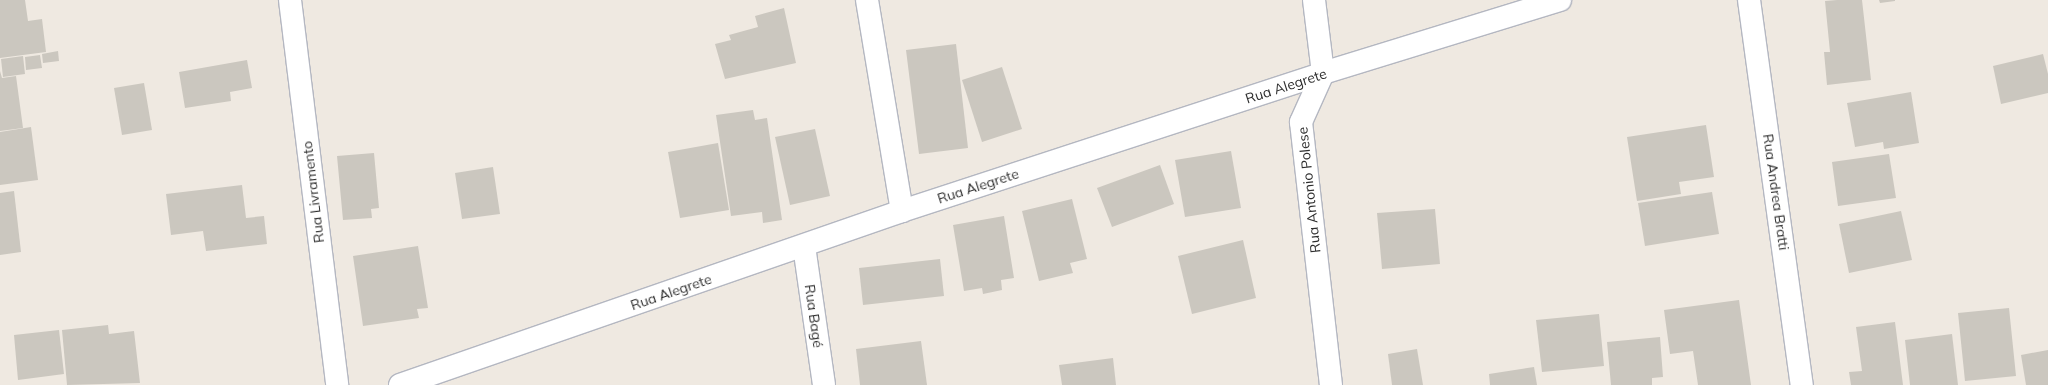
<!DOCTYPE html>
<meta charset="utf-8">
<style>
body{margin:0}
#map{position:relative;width:2048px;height:385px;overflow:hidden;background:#efe9e1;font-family:Mulish,sans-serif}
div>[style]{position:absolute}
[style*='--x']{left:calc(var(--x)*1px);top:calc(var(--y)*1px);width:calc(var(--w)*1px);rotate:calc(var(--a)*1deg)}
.building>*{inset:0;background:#cbc7bf}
.roads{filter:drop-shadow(1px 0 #b4b7c1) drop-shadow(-1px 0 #b4b7c1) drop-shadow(0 1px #b4b7c1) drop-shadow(0 -1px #b4b7c1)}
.street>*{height:22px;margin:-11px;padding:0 11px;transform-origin:11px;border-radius:11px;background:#fff}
.secondary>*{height:22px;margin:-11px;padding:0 11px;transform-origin:11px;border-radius:11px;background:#fff}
span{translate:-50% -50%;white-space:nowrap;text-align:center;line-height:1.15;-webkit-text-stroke:3px #fff;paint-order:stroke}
.street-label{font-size:14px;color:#2e2e2e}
</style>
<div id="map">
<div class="building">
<div style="clip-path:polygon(0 0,25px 0,28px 21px,42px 19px,46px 52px,0 58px)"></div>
<div style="clip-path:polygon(1837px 0,1862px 0,1871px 80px,1827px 85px,1824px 52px,1830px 52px,1825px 1px)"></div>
<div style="clip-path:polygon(1879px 0,1895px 0,1895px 1px,1880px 3px)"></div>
<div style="clip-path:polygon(784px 8px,796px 63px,725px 79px,715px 44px,731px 40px,729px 35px,758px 27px,755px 16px)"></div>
<div style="clip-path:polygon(956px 44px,968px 148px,919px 154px,906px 50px)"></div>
<div style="clip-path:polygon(58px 51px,59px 61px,43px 63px,42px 54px)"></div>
<div style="clip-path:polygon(2043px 54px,2048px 74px,2048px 93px,2001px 104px,1993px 66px)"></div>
<div style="clip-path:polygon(40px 55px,42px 68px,26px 70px,25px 57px)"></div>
<div style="clip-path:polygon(23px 56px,25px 74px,3px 77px,1px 59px)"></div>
<div style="clip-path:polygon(247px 60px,252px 88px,230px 92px,231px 101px,185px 108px,179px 72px)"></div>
<div style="clip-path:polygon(1002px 67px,1022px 129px,982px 142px,962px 80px)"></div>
<div style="clip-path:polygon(0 71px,2px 78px,16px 76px,23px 128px,0 131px)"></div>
<div style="clip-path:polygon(144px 83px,152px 130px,122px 135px,114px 88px)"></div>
<div style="clip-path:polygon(1911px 92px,1919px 143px,1884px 149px,1883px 142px,1855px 147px,1847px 103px)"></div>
<div style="clip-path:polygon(753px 110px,755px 120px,767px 118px,782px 220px,763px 223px,762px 212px,731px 216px,716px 115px)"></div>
<div style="clip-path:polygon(1706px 125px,1714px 177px,1679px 182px,1681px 194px,1637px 201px,1627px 137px)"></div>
<div style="clip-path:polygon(31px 127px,38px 180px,0 185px,0 132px)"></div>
<div style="clip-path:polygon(815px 129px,830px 196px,790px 205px,775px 137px)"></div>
<div style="clip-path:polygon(718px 143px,729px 210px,680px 218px,668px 152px)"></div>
<div style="clip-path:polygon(1231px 151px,1241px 208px,1185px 217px,1175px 160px)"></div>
<div style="clip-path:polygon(374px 153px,379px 208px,371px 209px,372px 218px,343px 220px,337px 156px)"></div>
<div style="clip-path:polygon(1889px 154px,1896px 198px,1838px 206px,1832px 162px)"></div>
<div style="clip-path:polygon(1160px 165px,1174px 204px,1112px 227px,1097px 188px)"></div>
<div style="clip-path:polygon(493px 167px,500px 214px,462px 219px,455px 173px)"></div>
<div style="clip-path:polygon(242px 185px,246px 218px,264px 216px,267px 244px,206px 251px,203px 231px,171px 235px,166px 194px)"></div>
<div style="clip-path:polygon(14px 191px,21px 252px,0 255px,0 193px)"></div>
<div style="clip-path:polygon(1712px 192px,1719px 234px,1645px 246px,1638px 203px)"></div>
<div style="clip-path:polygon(1072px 199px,1087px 259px,1070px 263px,1073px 273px,1039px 281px,1022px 211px)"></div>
<div style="clip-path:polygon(1435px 209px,1440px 264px,1382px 269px,1377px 213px)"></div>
<div style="clip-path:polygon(1901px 211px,1912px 260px,1849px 273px,1839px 224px)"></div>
<div style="clip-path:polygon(1004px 216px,1014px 278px,1001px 280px,1002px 290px,983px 294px,982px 288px,964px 291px,953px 225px)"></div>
<div style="clip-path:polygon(1243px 240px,1256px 298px,1192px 314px,1178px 256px)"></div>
<div style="clip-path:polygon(418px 246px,428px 308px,417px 309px,419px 318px,363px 326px,353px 256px)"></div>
<div style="clip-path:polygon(940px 259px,944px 296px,863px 305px,859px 268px)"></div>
<div style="clip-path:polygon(1739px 300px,1751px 385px,1698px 385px,1693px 351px,1670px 354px,1664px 310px)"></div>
<div style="clip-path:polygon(2009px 308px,2016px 376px,1965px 381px,1958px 313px)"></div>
<div style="clip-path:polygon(1599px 314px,1604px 366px,1542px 372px,1536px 320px)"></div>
<div style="clip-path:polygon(1895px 322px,1903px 385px,1851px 385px,1849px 372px,1862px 371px,1856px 327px)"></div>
<div style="clip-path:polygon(108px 325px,109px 334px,134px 331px,140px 383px,67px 385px,62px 330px)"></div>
<div style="clip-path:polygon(59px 330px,64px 374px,18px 380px,14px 335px)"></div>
<div style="clip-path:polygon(1952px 334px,1958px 385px,1910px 385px,1905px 340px)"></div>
<div style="clip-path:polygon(1660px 337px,1663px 377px,1652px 378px,1652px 385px,1611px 385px,1607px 342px)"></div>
<div style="clip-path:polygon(921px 341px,927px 385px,860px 385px,856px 349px)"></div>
<div style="clip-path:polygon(1417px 349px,1423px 385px,1392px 385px,1388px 354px)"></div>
<div style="clip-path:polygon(2048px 350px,2048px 385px,2026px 385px,2021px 355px)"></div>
<div style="clip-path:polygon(1113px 358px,1116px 385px,1062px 385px,1059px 365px)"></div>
<div style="clip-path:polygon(1534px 367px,1537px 385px,1490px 385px,1489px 374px)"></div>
</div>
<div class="roads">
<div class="street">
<div style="--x:290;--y:0;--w:388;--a:83"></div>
<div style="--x:867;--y:0;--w:214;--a:80.6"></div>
<div style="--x:1314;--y:0;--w:74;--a:83"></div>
<div style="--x:1323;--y:73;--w:54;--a:114.2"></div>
<div style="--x:1301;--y:122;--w:265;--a:83.5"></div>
<div style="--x:1749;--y:0;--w:389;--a:82.2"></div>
<div style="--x:804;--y:246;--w:140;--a:81.8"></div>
</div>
<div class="secondary">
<div style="--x:400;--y:385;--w:531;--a:-19.12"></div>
<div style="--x:902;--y:211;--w:443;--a:-18.1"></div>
<div style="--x:1323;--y:73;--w:248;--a:-17.1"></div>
</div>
</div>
<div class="street-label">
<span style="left:1286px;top:86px;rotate:-18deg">Rua Alegrete</span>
<span style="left:978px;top:186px;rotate:-18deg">Rua Alegrete</span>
<span style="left:1309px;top:190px;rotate:-96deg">Rua Antonio Polese</span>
<span style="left:313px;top:192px;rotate:-97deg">Rua Livramento</span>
<span style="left:1776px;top:192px;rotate:82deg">Rua Andrea Bratti</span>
<span style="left:671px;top:292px;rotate:-19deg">Rua Alegrete</span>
<span style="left:814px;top:316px;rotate:82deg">Rua Bagé</span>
</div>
</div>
